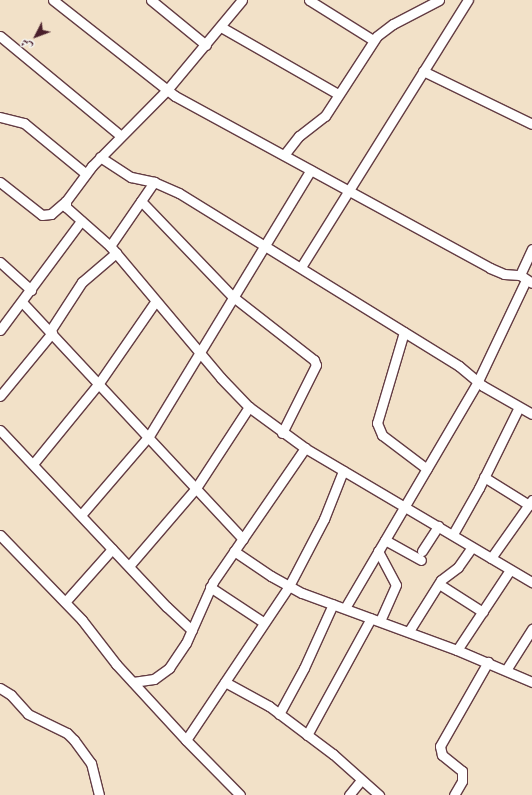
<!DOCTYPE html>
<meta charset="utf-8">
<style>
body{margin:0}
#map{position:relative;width:532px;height:795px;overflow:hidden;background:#f2e1c8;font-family:Cardo,Amiri,serif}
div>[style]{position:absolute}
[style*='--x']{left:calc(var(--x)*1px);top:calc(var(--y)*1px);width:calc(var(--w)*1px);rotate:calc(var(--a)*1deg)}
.roads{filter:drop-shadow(1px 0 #633c43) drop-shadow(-1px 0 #633c43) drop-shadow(0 1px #633c43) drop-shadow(0 -1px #633c43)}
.minor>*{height:9px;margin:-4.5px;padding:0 4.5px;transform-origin:4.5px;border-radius:4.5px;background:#fff}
span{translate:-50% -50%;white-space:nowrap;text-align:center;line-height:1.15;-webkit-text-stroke:3px #f6f6f2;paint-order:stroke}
.north{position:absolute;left:16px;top:16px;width:40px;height:40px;-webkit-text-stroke:3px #f6f6f2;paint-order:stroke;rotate:228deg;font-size:11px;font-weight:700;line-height:16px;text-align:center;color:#4a1f2b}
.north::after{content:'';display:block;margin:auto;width:14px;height:18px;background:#4a1f2b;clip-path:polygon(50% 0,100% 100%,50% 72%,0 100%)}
</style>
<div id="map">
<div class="roads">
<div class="minor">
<div style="--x:53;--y:0;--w:155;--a:38.2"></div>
<div style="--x:175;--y:96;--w:359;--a:28.6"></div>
<div style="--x:490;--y:268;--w:15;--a:23"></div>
<div style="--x:504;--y:274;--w:16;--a:4"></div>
<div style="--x:151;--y:0;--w:71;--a:39.3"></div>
<div style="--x:242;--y:0;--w:117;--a:129.8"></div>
<div style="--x:167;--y:90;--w:107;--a:134.6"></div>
<div style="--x:92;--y:166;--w:44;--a:126.6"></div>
<div style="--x:66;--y:201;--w:6;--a:90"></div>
<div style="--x:66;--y:207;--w:59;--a:41.6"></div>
<div style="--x:110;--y:246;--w:172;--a:49.9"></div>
<div style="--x:221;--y:378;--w:40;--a:46"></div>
<div style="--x:249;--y:407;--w:69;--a:36.2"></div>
<div style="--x:305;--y:448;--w:264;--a:30.6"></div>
<div style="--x:309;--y:0;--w:75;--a:32"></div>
<div style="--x:221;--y:27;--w:135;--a:29.8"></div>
<div style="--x:0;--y:36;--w:157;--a:39.6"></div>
<div style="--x:423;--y:71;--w:121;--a:25.9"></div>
<div style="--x:0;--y:117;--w:25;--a:14"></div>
<div style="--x:24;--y:123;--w:80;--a:39.4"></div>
<div style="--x:284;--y:155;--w:24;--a:-52"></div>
<div style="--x:299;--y:136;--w:33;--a:-38"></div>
<div style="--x:325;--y:116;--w:95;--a:-57"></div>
<div style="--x:377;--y:36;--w:20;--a:-37"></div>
<div style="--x:393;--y:24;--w:52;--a:-27.6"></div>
<div style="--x:100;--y:157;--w:37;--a:33"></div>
<div style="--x:131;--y:177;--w:24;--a:12"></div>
<div style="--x:154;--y:182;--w:27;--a:24"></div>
<div style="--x:179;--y:193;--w:329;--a:31.7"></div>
<div style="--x:459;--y:366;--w:31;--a:40"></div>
<div style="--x:483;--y:386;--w:56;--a:29.7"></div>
<div style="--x:0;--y:182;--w:53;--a:38.2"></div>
<div style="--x:42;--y:215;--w:9;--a:-6"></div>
<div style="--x:51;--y:214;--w:20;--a:-41"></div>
<div style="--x:141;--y:201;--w:132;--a:46.2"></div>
<div style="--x:232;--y:296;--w:104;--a:38"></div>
<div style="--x:314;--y:360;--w:5;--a:68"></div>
<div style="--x:316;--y:365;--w:76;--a:116.6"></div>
<div style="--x:110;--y:246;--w:78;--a:-55.5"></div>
<div style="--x:532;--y:249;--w:29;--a:115"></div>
<div style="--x:520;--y:275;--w:14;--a:34"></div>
<div style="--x:0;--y:262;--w:42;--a:42.1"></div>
<div style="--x:301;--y:267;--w:315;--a:-58"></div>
<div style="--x:22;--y:302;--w:324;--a:47"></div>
<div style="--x:0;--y:330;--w:136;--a:-53.4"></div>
<div style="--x:50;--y:331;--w:59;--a:-56.9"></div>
<div style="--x:82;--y:282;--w:45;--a:-40.5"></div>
<div style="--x:404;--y:332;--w:95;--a:106.5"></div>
<div style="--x:377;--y:423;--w:13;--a:67"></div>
<div style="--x:382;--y:435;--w:56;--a:37.1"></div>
<div style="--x:0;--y:396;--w:82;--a:-50.5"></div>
<div style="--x:0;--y:430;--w:243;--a:46.7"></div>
<div style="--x:167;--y:607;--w:34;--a:43"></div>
<div style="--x:33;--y:464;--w:104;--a:-50.8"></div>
<div style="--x:99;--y:383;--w:98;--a:-55.3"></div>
<div style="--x:484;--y:477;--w:53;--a:31.9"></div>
<div style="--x:81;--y:515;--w:104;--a:-49.3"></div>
<div style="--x:149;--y:436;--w:311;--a:-58.7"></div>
<div style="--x:453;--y:534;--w:53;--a:-60.5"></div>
<div style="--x:479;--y:488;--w:90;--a:-63.7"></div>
<div style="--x:0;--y:535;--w:118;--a:46"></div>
<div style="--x:82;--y:620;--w:56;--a:52.3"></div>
<div style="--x:116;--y:664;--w:103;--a:47.4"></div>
<div style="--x:186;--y:740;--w:77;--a:45.5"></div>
<div style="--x:385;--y:540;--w:41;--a:29.1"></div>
<div style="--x:234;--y:551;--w:45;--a:34"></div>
<div style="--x:271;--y:576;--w:35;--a:29"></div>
<div style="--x:302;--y:593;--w:165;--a:20.2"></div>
<div style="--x:457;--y:650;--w:82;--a:23.1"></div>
<div style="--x:378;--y:551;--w:38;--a:62"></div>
<div style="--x:396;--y:585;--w:39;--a:114"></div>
<div style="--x:422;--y:551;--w:30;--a:-57"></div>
<div style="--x:491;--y:558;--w:71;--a:-54.7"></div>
<div style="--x:129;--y:566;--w:103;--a:-49.3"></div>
<div style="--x:196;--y:488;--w:97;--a:-56.8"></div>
<div style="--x:439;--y:584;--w:52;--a:32.5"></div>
<div style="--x:210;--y:587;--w:64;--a:33.4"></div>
<div style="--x:65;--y:602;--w:71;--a:-48.4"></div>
<div style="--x:345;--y:608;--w:263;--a:-59.6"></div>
<div style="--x:478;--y:381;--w:112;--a:-64.6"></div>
<div style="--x:409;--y:631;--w:60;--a:-57.9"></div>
<div style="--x:441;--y:580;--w:21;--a:-37"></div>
<div style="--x:458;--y:567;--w:24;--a:-55"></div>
<div style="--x:457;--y:650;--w:96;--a:-56.5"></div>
<div style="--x:506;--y:670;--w:49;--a:-57.6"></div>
<div style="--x:133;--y:682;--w:21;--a:-8"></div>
<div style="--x:154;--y:679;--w:19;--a:-36"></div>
<div style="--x:169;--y:668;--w:30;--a:-56"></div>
<div style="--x:186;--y:643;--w:67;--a:-66.1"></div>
<div style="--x:213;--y:582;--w:163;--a:-55.5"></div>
<div style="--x:225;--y:682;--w:50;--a:28.6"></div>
<div style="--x:269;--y:706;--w:80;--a:36.9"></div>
<div style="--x:333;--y:754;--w:62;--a:41.7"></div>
<div style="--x:0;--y:688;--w:13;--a:32"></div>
<div style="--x:11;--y:695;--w:25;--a:48"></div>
<div style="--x:28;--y:714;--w:43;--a:26"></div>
<div style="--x:67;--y:733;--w:10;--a:45"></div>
<div style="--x:74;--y:740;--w:29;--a:54"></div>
<div style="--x:91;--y:763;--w:33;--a:76"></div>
<div style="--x:279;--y:714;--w:52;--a:-61.5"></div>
<div style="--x:304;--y:668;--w:70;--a:-65.6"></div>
<div style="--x:307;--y:735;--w:133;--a:-61.3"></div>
<div style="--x:186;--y:740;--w:185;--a:-56.2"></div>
<div style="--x:289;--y:586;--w:76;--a:-62.4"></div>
<div style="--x:324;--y:519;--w:52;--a:-68.4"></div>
<div style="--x:349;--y:795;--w:19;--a:-51"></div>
<div style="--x:454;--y:795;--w:16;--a:-60"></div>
<div style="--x:462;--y:781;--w:10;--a:-90"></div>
<div style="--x:462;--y:771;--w:26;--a:-141"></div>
<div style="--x:442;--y:755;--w:9;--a:-103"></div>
<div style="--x:440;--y:746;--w:97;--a:-60.3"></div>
</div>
</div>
<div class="north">ش</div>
</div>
